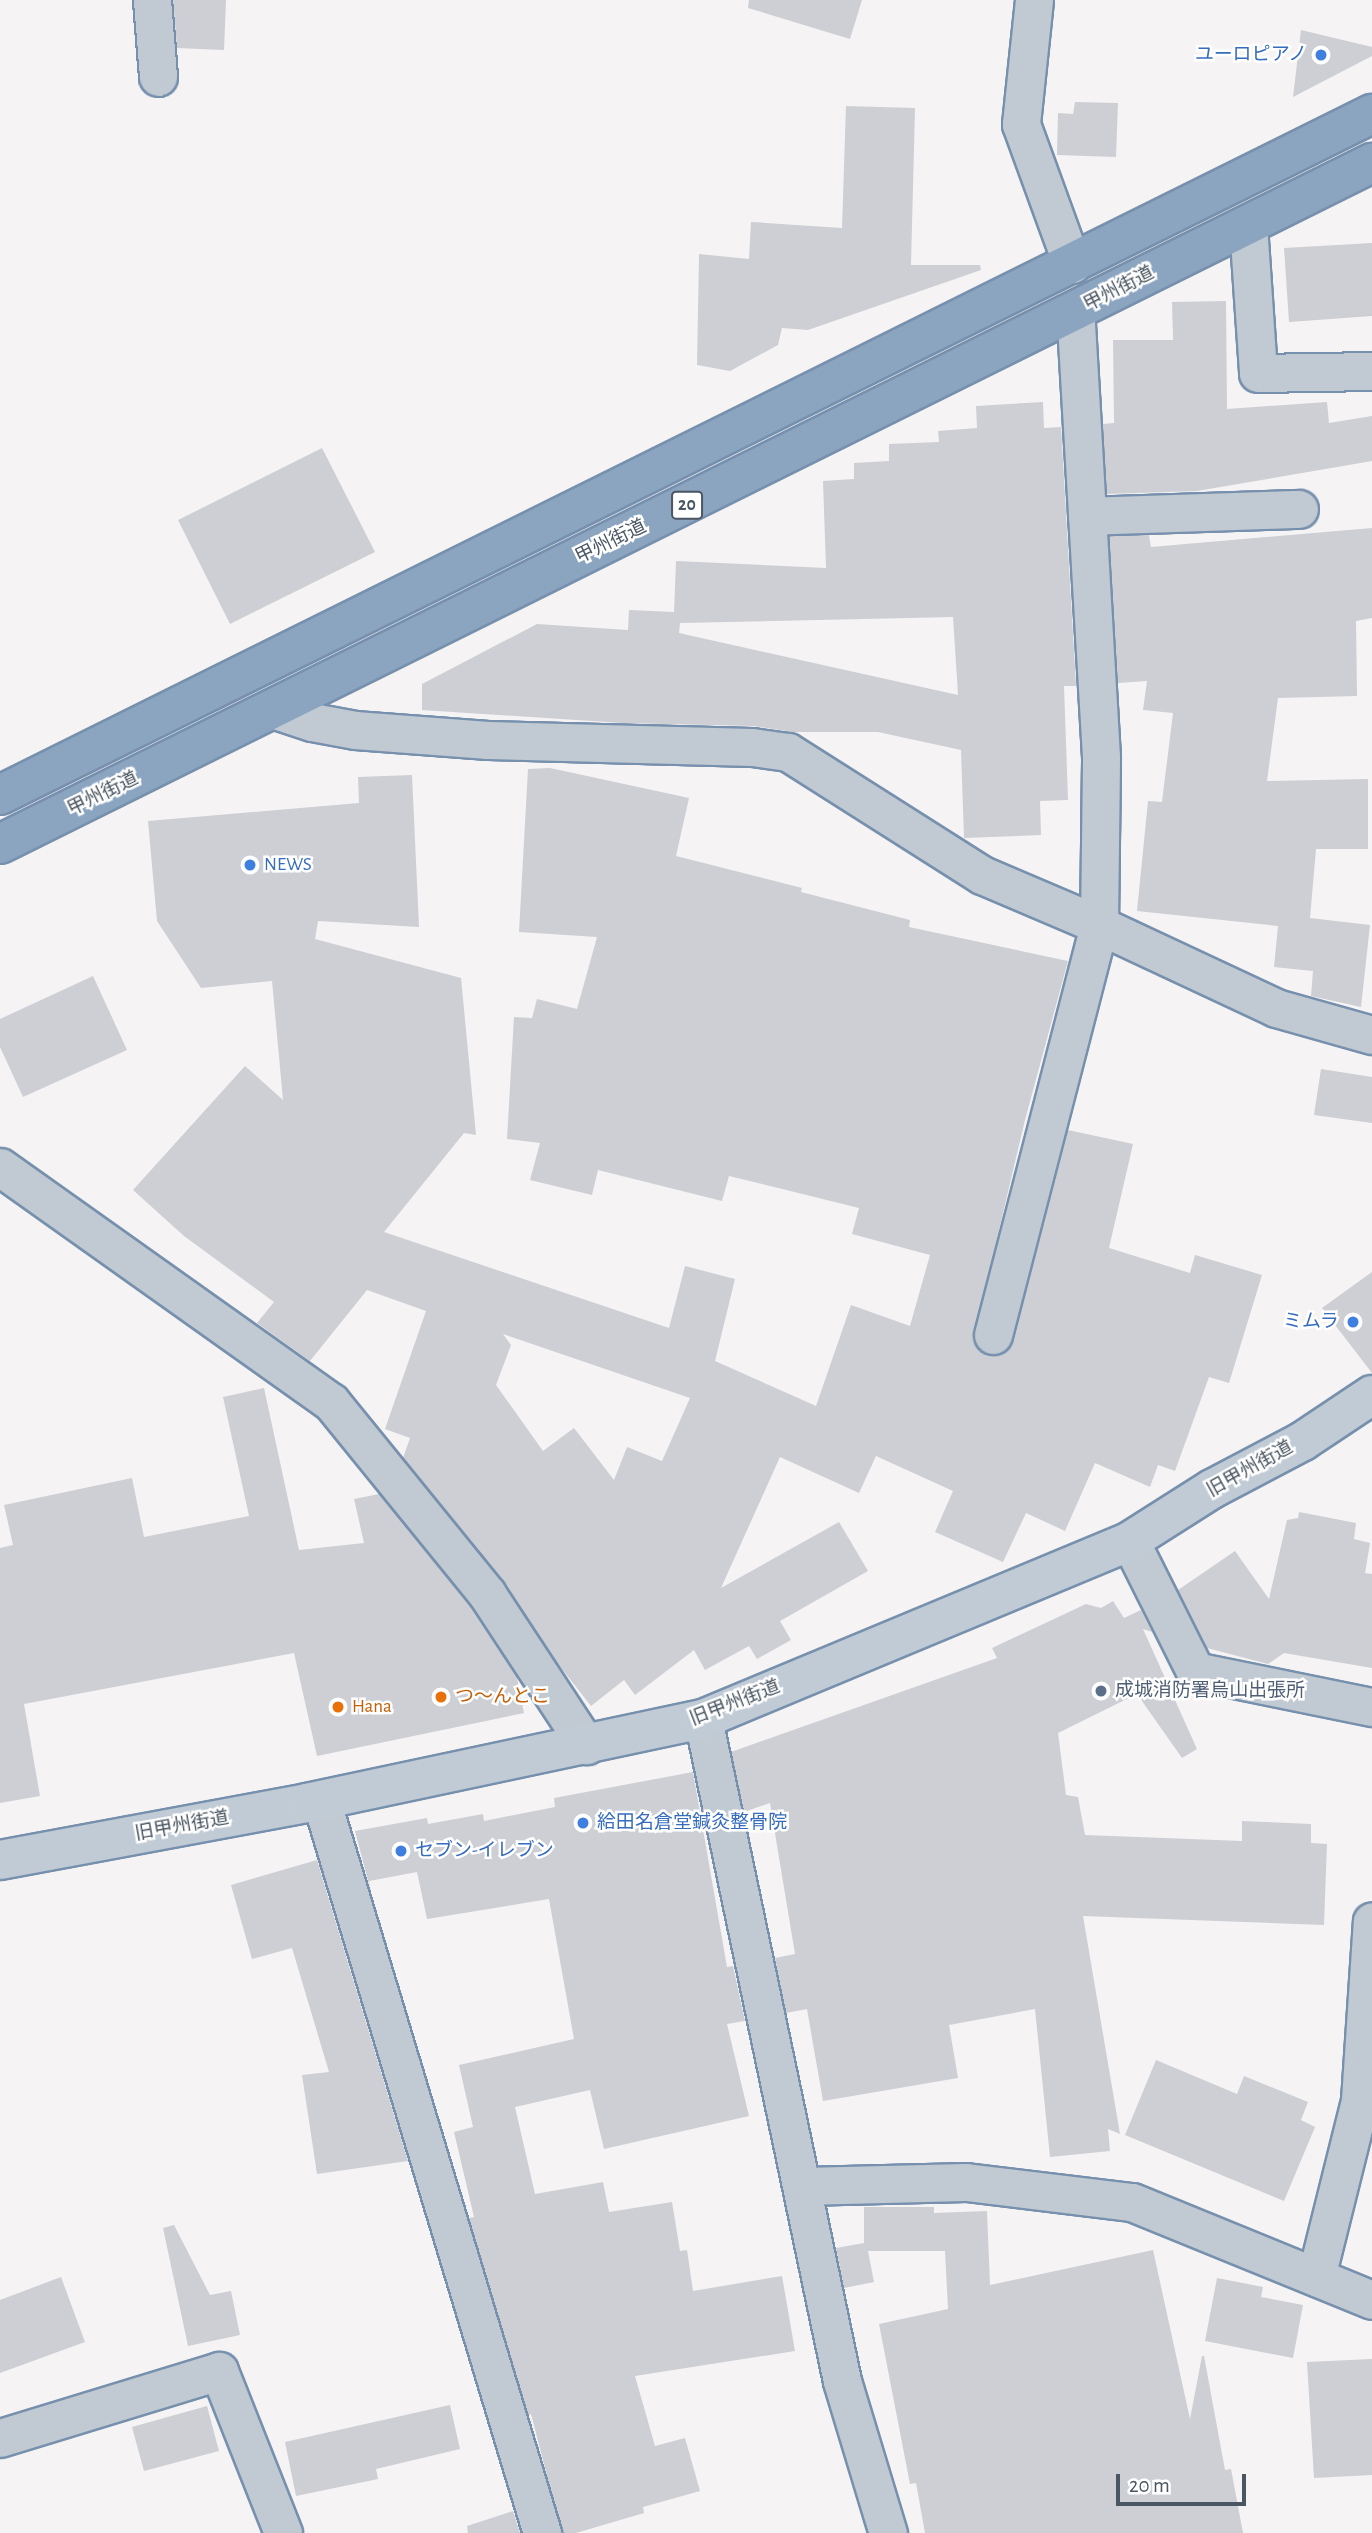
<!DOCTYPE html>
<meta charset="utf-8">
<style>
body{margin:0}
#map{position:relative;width:1372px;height:2533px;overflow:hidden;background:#f5f3f3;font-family:"Alegreya Sans","Noto Sans JP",sans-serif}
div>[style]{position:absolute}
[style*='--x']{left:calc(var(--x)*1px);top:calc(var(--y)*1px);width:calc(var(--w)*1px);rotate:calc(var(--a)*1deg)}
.building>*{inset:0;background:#cdcfd5}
.roads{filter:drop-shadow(2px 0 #7690ad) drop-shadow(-2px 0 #7690ad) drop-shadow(0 2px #7690ad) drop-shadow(0 -2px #7690ad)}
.street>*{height:37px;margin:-18.5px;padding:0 18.5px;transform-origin:18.5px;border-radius:18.5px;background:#c1cad2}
.secondary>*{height:38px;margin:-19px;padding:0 19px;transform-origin:19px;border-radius:19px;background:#c1cbd6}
.highway>*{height:38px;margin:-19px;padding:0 19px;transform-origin:19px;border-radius:19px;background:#8ba5c1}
.dots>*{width:19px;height:19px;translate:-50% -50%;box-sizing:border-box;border:4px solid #fff;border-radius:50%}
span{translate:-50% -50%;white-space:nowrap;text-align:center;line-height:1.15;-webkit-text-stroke:5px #fff;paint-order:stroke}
.shield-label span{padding:2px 5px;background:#fff;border:2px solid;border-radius:5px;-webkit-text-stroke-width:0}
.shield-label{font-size:18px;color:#4a5661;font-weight:700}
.shop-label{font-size:19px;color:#366cbe}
.right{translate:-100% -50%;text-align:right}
.left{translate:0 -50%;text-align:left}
.street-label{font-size:19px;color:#4a5661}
.service-label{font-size:19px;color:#4e5e75}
.food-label{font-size:19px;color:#c56008}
.scale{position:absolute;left:1116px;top:2474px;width:130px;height:32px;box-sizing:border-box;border:4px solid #4a5661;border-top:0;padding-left:9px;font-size:21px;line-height:24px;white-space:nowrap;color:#4a5661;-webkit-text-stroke:5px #fff;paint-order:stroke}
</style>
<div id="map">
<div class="building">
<div style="clip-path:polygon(173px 0,226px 0,224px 50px,177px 48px)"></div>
<div style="clip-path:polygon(749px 0,862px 0,850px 39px,748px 8px)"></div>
<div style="clip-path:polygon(1301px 30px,1372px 47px,1372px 56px,1293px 97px)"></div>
<div style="clip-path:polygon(1075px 102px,1118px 103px,1116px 157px,1057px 155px,1058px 113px,1073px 114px)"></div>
<div style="clip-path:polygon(846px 106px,915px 108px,911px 265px,980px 265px,981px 270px,808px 330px,782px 328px,778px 345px,730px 371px,697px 365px,699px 254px,749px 259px,751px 222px,842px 228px)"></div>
<div style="clip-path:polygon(1372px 243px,1372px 316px,1289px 322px,1284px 248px)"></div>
<div style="clip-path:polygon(1226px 301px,1227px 409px,1327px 402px,1329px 423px,1372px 416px,1372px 461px,1197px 491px,1107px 494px,1103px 424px,1114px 423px,1113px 340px,1173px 340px,1172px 302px)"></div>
<div style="clip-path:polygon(evenodd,1043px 402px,1044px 428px,1061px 427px,1076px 686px,1064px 686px,1068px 800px,1040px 801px,1041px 835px,964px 838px,961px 750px,878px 732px,793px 732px,753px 726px,622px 723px,422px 710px,422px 684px,537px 624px,628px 630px,629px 610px,674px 612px,676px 561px,826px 568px,823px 481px,854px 479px,854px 463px,889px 461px,889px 444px,939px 442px,938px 431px,977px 428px,976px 406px,1043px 402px,953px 617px,958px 695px,679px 633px,680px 623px,953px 617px)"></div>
<div style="clip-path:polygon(322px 448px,375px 552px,230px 624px,178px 520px)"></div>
<div style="clip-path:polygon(1372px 528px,1372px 618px,1356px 621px,1357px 696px,1278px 698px,1267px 781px,1368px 779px,1368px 849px,1316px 849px,1310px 918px,1370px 925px,1361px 1007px,1311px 996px,1313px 971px,1274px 967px,1278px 926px,1137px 911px,1148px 801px,1162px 802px,1173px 713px,1143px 710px,1147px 681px,1118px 683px,1109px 536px,1149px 535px,1151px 547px)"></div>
<div style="clip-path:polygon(evenodd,550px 768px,689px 798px,676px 856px,802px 888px,801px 892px,910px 920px,909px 927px,1068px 961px,1025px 1120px,973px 1340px,978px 1349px,988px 1355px,999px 1355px,1007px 1350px,1013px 1341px,1068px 1130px,1133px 1144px,1109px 1248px,1190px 1273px,1195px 1255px,1262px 1275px,1229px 1383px,1209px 1377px,1175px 1471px,1158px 1465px,1150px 1487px,1095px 1463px,1065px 1531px,1026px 1513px,1003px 1562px,935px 1532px,953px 1491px,876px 1456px,859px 1493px,780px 1457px,721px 1588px,839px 1522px,868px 1571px,780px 1621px,791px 1640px,757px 1659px,749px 1646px,705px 1670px,694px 1650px,635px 1695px,624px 1680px,591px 1706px,555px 1660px,503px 1581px,403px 1458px,410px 1438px,385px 1429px,426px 1311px,367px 1290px,310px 1361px,257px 1323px,274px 1302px,184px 1236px,133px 1190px,245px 1066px,283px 1100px,272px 981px,201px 988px,157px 921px,148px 821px,359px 803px,358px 777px,412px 775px,419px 927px,318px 921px,315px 939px,461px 978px,476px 1135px,464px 1133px,384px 1232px,669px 1328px,685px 1266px,735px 1279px,715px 1361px,816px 1406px,851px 1305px,910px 1326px,930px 1255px,852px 1234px,859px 1208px,729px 1176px,722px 1201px,598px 1170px,592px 1195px,530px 1180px,540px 1143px,507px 1139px,514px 1017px,532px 1018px,537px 999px,577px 1009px,597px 937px,519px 932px,528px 769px,550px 768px,503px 1334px,690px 1398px,662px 1461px,627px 1447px,614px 1480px,574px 1428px,543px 1451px,496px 1385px,511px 1345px,503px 1334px)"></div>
<div style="clip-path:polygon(93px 976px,127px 1050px,23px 1097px,0 1047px,0 1019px)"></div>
<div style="clip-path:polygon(1321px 1069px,1372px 1077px,1372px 1123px,1314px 1115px)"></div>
<div style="clip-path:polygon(1372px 1272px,1372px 1373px,1322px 1308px)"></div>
<div style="clip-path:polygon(264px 1388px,299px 1550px,364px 1543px,354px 1499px,379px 1494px,470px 1606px,517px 1678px,524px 1713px,317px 1756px,294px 1653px,24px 1704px,40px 1796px,0 1803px,0 1548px,13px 1545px,4px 1505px,132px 1478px,144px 1537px,249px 1516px,223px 1397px)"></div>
<div style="clip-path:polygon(1299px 1512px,1356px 1523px,1354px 1539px,1370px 1543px,1365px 1573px,1372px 1574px,1372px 1668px,1284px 1653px,1268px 1664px,1207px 1648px,1178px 1590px,1235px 1551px,1269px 1599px,1287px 1520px,1298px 1518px)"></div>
<div style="clip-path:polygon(1113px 1601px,1124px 1618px,1141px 1610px,1152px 1632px,1143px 1629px,1197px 1749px,1182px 1758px,1137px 1694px,1058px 1733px,1066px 1795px,1078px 1797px,1085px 1835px,1242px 1841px,1242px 1821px,1311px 1824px,1311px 1843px,1327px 1844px,1324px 1925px,1083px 1916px,1120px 2134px,1108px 2129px,1110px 2151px,1050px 2157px,1035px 2009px,949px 2025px,958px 2078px,823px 2101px,807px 2009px,786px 2013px,775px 1958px,795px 1954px,770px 1803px,744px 1812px,731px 1752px,997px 1658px,992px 1648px,1086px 1604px,1101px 1608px)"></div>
<div style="clip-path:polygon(693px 1772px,727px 1967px,733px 1966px,745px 2021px,727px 2024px,749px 2116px,604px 2149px,590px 2090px,515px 2107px,535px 2194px,603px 2182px,609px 2212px,672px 2202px,680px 2251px,687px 2250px,693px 2291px,782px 2276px,795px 2351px,635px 2376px,655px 2446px,685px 2438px,700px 2491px,643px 2507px,644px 2513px,576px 2533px,562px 2533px,531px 2414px,528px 2415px,469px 2218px,474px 2217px,454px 2132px,473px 2127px,459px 2065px,574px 2039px,549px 1899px,427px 1919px,417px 1872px,369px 1881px,371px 1892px,355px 1831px,427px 1818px,428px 1824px,483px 1814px,484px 1821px,555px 1807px,554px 1798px)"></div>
<div style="clip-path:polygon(317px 1860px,408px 2161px,317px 2174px,302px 2075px,329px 2072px,292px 1948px,252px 1959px,231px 1885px)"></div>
<div style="clip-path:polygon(1156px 2060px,1237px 2094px,1244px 2076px,1308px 2102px,1301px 2120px,1315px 2127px,1284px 2201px,1125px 2135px)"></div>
<div style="clip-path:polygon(864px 2207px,934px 2207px,934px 2213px,987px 2211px,990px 2285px,1153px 2250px,1190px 2419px,1202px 2356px,1204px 2356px,1225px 2470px,1231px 2469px,1243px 2533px,925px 2533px,916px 2483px,910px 2484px,879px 2324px,948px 2309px,945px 2251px,868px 2251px,874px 2282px,844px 2288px,836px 2248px,864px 2243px)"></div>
<div style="clip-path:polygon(174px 2225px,210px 2295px,231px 2291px,240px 2335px,188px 2346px,163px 2228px)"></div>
<div style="clip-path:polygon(61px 2277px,85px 2342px,0 2373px,0 2300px)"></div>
<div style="clip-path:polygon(1217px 2278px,1263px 2287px,1261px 2297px,1303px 2305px,1293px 2358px,1205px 2341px)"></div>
<div style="clip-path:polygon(1372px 2359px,1372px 2475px,1314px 2478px,1307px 2362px)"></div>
<div style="clip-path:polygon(450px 2405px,460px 2449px,376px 2469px,378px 2479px,296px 2496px,285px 2442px)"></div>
<div style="clip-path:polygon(207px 2406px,219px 2451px,144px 2471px,132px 2427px)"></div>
<div style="clip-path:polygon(513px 2511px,520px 2533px,468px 2533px,467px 2526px)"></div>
</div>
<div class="roads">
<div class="street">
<div style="--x:152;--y:0;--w:77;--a:85.5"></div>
<div style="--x:1034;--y:0;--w:125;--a:96"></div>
<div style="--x:1021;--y:124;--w:149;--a:70"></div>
<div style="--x:1248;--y:225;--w:148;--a:86.1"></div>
<div style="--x:1258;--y:373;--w:114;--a:-1"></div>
<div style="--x:1087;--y:516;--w:212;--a:-1.9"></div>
<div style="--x:275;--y:710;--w:39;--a:18"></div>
<div style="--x:312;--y:722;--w:44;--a:10.5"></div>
<div style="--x:355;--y:730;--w:133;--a:4.3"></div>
<div style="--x:488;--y:740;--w:264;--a:1.5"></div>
<div style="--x:752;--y:747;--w:36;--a:8"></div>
<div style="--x:788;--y:752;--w:230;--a:32.4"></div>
<div style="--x:982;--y:875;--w:127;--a:23.1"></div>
<div style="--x:1099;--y:925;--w:195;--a:25.1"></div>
<div style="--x:1276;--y:1008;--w:100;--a:15.7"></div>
<div style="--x:0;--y:1167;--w:406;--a:35.4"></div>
<div style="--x:331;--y:1402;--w:247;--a:50.9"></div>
<div style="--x:487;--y:1594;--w:181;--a:56.7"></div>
<div style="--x:993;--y:1335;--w:423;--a:-75.5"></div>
<div style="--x:1099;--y:925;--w:168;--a:-89.3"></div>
<div style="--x:1101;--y:757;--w:447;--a:-93.3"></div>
<div style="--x:1130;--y:1541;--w:145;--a:63.4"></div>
<div style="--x:1195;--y:1671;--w:181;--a:11.5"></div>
<div style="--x:703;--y:1719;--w:676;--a:78.14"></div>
<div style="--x:842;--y:2381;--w:159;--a:73.2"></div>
<div style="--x:321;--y:1800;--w:766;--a:73.22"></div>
<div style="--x:802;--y:2186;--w:164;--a:-1.4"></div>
<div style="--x:966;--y:2182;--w:167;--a:6.9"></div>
<div style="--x:1132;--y:2202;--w:259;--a:22.2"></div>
<div style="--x:1316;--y:2277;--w:182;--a:-76"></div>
<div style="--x:1360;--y:2100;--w:179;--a:-86.2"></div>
<div style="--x:0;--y:2438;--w:229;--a:-17"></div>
<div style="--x:219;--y:2371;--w:174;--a:68.4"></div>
</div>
<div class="secondary">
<div style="--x:0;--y:1860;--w:312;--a:-10.5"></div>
<div style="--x:307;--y:1803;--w:405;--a:-12"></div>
<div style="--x:703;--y:1719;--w:463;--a:-22.6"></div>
<div style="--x:1130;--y:1541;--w:97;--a:-32.4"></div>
<div style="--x:1212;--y:1489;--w:103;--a:-27.8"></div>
<div style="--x:1303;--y:1441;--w:83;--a:-33.7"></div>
</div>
<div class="highway">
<div style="--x:0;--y:795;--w:1532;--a:-26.4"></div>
<div style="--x:0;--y:844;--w:1532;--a:-26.4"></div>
</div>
</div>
<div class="dots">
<div style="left:1321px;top:55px;background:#3f7fe0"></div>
<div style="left:250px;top:865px;background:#3f7fe0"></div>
<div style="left:1353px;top:1322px;background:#3f7fe0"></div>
<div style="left:1101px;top:1691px;background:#5c6f8a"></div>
<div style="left:441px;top:1697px;background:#e8710a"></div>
<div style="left:338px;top:1707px;background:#e8710a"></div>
<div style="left:583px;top:1823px;background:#3f7fe0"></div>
<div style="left:401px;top:1851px;background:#3f7fe0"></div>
</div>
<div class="shield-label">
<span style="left:687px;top:505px">20</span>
</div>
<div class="shop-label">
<span class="right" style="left:1307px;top:55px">ユーロピアノ</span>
<span class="left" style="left:264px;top:865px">NEWS</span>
<span class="right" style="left:1339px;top:1322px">ミムラ</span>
<span class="left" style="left:597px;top:1823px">給田名倉堂鍼灸整骨院</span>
<span class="left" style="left:415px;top:1851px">セブン-イレブン</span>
</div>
<div class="street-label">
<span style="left:1119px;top:289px;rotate:-27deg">甲州街道</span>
<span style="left:611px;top:542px;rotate:-26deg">甲州街道</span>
<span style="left:103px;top:794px;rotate:-26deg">甲州街道</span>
<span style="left:1250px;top:1469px;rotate:-29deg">旧甲州街道</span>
<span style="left:735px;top:1703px;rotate:-21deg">旧甲州街道</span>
<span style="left:182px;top:1826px;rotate:-10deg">旧甲州街道</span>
</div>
<div class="service-label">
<span class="left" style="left:1115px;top:1691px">成城消防署烏山出張所</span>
</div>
<div class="food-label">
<span class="left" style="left:455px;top:1697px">つ～んとこ</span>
<span class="left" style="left:352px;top:1707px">Hana</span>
</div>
<div class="scale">20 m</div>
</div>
